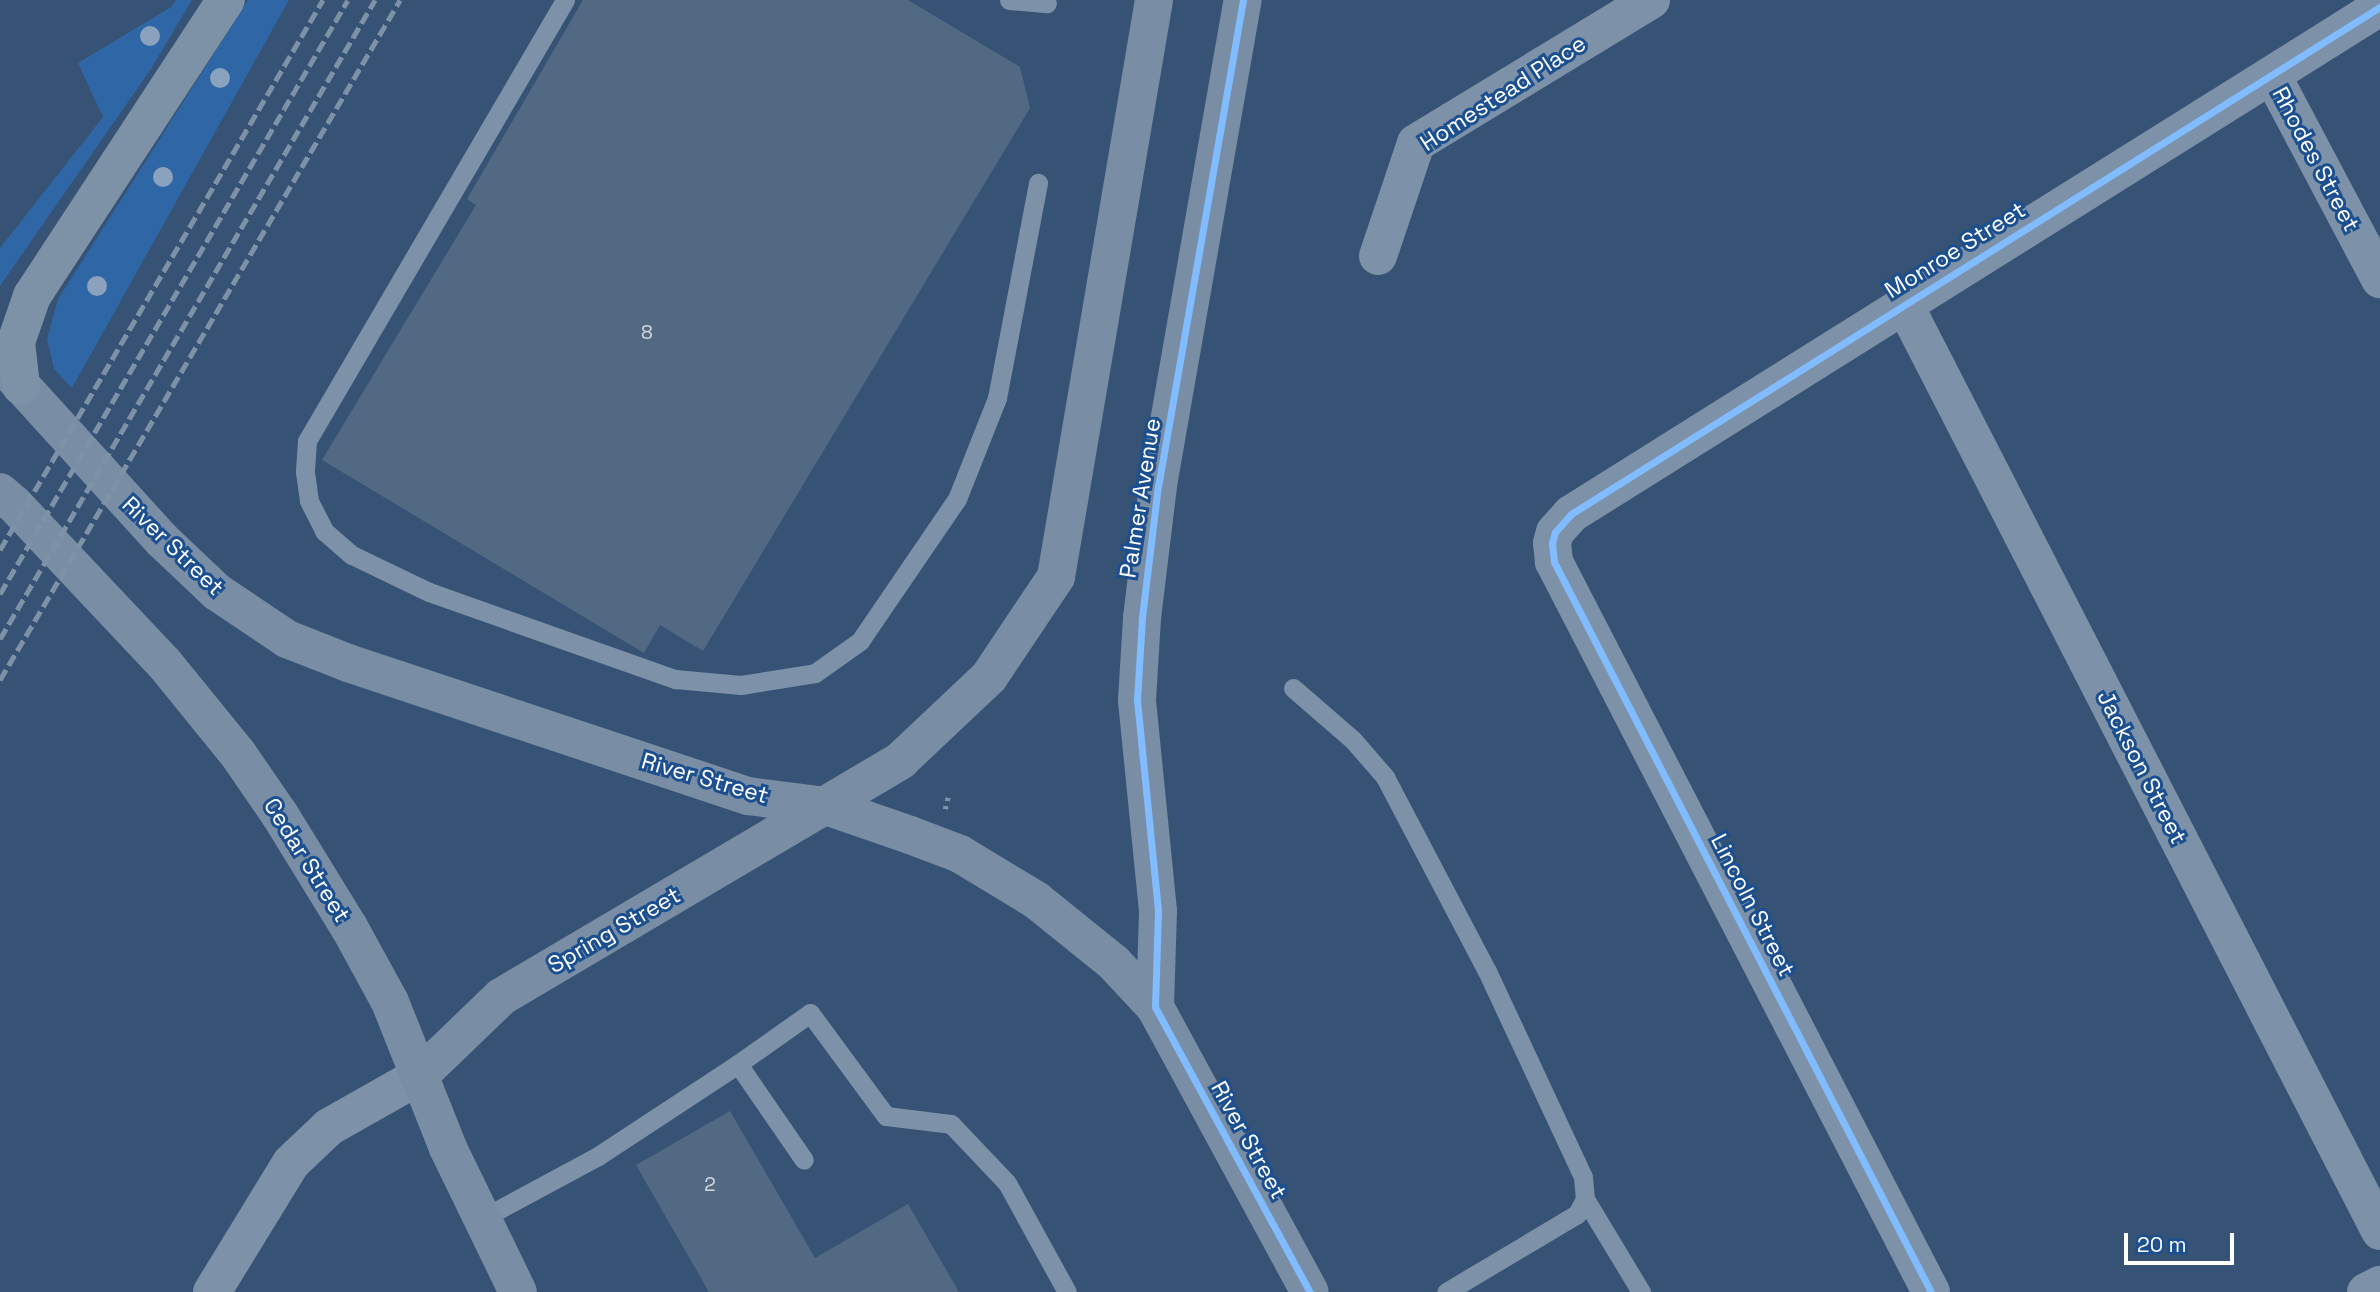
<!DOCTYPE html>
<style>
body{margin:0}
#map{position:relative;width:2380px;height:1292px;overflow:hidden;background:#365274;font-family:"Space Grotesk",sans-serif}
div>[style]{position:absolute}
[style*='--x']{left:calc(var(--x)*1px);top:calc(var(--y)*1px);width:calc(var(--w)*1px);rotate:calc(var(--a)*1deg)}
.green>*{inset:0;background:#2f66a5}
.building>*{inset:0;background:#526984}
.path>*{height:4.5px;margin-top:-2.25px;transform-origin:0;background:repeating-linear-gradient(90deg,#7d92a8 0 3.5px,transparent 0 8.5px)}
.lane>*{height:19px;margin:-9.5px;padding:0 9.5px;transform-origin:9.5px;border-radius:9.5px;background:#7d92a8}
.street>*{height:38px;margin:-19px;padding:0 19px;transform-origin:19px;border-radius:19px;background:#7d92a8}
.secondary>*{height:38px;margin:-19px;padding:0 19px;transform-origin:19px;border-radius:19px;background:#798da4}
.highway>*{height:38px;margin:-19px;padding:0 19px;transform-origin:19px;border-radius:19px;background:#7e92a7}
.rail>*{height:5px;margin-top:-2.5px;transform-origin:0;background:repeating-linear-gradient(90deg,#7e92a7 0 12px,transparent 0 17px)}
.cycleway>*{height:7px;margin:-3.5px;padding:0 3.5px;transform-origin:3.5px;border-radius:3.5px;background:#80bcff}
.trees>*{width:20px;height:20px;margin:-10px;border-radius:50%;background:#8aa2be}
span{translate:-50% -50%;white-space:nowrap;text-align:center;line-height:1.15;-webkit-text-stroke:6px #1b4f8f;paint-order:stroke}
.number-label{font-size:19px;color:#d4dae0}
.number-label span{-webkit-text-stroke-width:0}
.street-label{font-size:23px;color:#fff}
.scale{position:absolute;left:2124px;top:1233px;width:110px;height:32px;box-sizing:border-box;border:4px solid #fff;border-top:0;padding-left:9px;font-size:21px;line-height:24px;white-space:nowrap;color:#fff;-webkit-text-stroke:5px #1b4f8f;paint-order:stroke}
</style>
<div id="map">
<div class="green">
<div style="clip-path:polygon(176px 0,192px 0,151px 69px,0 286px,0 248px,103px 117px,78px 63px,171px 7px)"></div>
<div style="clip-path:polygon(248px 0,289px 0,72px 388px,54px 369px,47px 339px,58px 299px)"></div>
</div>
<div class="building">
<div style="clip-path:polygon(583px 0,908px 0,1020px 67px,1030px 108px,703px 651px,660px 625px,644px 653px,322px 460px,476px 205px,467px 199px)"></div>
<div style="clip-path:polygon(730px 1111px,815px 1258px,908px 1204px,959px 1292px,709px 1292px,636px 1165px)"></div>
</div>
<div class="path">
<div style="--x:945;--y:809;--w:12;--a:-76"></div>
</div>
<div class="lane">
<div style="--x:565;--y:0;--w:511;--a:120.33"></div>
<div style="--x:307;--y:441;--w:31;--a:94"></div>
<div style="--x:305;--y:472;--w:29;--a:82"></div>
<div style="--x:309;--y:501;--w:34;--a:63"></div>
<div style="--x:324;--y:531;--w:37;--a:41"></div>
<div style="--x:352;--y:555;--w:85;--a:25.7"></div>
<div style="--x:429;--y:592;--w:261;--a:19.5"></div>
<div style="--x:675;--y:679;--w:66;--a:5.2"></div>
<div style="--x:741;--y:685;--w:75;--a:-9.2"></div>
<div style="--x:815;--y:673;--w:55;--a:-35.4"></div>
<div style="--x:860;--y:641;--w:172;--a:-55.7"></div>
<div style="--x:957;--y:499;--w:109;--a:-68.4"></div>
<div style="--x:997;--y:398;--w:219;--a:-79.2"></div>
<div style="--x:1009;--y:0;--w:38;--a:5"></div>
<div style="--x:1293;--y:688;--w:79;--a:40.9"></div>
<div style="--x:1353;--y:740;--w:49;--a:49.1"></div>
<div style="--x:1385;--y:777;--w:219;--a:62.3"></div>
<div style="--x:1487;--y:971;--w:227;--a:65"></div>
<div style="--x:1583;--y:1177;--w:22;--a:85"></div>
<div style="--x:1585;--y:1199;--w:17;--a:118"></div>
<div style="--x:1577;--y:1214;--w:152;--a:149.2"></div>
<div style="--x:738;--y:1064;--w:88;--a:-35.3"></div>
<div style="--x:810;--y:1013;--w:128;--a:53.6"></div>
<div style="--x:886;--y:1116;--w:65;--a:7"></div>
<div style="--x:951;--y:1124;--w:81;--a:46.5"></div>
<div style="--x:1007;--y:1183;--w:124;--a:61.2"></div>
<div style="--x:1585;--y:1199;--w:109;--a:58.9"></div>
<div style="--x:483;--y:1218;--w:131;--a:-28.3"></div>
<div style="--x:598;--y:1156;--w:168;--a:-33.3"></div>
<div style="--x:738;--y:1064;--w:116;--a:55.5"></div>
</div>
<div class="street">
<div style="--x:2273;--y:77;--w:229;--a:62.1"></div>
<div style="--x:1378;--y:256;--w:119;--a:-71.4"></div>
<div style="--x:1416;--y:143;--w:275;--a:-31.3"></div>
<div style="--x:1904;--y:304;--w:1042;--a:62.82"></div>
<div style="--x:212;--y:1292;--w:151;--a:-58.5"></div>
<div style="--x:291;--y:1163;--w:52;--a:-43.5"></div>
<div style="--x:329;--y:1127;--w:103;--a:-29.5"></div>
<div style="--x:1931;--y:1292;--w:822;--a:-117.31"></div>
<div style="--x:1554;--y:562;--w:19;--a:-96"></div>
<div style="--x:1552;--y:543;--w:11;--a:-75"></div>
<div style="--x:1555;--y:532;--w:24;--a:-48"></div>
<div style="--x:1571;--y:514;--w:955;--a:-32.08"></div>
<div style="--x:2366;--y:1292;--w:16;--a:-27"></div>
</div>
<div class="secondary">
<div style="--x:0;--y:362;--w:241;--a:47.7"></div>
<div style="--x:162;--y:540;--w:76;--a:43.4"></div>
<div style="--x:217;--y:592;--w:84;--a:33.9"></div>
<div style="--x:287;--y:639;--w:66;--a:21.5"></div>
<div style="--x:348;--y:663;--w:422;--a:18.4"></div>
<div style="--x:748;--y:796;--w:79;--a:7.3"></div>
<div style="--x:826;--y:806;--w:89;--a:19"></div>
<div style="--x:910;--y:835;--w:53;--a:20.8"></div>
<div style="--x:960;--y:854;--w:89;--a:31.2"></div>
<div style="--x:1036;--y:900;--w:100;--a:38.9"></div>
<div style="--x:1114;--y:963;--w:60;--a:47"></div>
<div style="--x:1155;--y:1007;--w:324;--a:61.5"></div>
<div style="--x:0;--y:492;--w:18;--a:41"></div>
<div style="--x:14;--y:504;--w:219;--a:46.7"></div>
<div style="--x:164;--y:663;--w:117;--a:50.9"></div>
<div style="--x:238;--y:754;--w:74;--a:55.5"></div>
<div style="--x:280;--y:815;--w:132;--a:58.4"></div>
<div style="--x:349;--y:927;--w:85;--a:61.3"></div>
<div style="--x:390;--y:1002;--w:157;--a:68.3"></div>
<div style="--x:448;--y:1148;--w:160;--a:64.1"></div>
<div style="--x:1155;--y:1007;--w:96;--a:-88.2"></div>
<div style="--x:1158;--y:911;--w:212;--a:-95.7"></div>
<div style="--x:1137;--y:700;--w:82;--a:-86.5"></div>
<div style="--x:1142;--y:618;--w:134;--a:-83.1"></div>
<div style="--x:1158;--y:485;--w:492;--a:-80.1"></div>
<div style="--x:419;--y:1076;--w:114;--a:-43.9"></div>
<div style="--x:501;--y:997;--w:465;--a:-30.6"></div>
<div style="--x:901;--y:760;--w:121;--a:-43.3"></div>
<div style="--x:989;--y:677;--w:120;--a:-56.2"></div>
<div style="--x:1056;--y:577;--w:585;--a:-80.36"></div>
</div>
<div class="highway">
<div style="--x:21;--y:386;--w:44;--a:-96.5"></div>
<div style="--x:16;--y:342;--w:49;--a:-70.8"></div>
<div style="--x:32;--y:296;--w:354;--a:-56.8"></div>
</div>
<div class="rail">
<div style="--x:0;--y:550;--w:638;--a:-59.58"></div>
<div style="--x:0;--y:594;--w:688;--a:-59.64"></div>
<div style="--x:0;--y:639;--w:741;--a:-59.59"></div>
<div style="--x:0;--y:680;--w:789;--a:-59.53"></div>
</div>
<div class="cycleway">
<div style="--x:1243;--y:0;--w:492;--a:99.9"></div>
<div style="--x:1158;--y:485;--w:134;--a:96.9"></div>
<div style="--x:1142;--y:618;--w:82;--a:93.5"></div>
<div style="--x:1137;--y:700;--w:212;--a:84.3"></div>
<div style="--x:1158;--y:911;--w:96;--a:91.8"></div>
<div style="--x:1155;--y:1007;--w:324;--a:61.5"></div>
<div style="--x:1931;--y:1292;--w:822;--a:-117.31"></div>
<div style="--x:1554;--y:562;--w:19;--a:-96"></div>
<div style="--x:1552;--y:543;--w:11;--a:-75"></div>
<div style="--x:1555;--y:532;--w:24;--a:-48"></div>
<div style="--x:1571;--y:514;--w:955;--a:-32.08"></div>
</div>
<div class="trees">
<div style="left:150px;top:36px"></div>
<div style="left:220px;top:78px"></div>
<div style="left:163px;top:177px"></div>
<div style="left:97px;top:286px"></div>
</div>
<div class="number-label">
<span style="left:647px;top:333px">8</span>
<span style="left:710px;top:1185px">2</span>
</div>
<div class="street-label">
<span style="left:1503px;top:93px;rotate:-33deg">Homestead Place</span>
<span style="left:2316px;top:159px;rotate:62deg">Rhodes Street</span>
<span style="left:1955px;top:250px;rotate:-32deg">Monroe Street</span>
<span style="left:1140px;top:498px;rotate:-81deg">Palmer Avenue</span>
<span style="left:173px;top:546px;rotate:44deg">River Street</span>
<span style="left:2142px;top:767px;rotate:63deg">Jackson Street</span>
<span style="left:705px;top:778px;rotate:16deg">River Street</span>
<span style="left:307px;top:860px;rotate:58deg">Cedar Street</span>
<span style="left:1753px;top:905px;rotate:63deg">Lincoln Street</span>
<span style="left:614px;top:930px;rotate:-30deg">Spring Street</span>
<span style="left:1249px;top:1140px;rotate:61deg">River Street</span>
</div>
<div class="scale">20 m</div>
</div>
